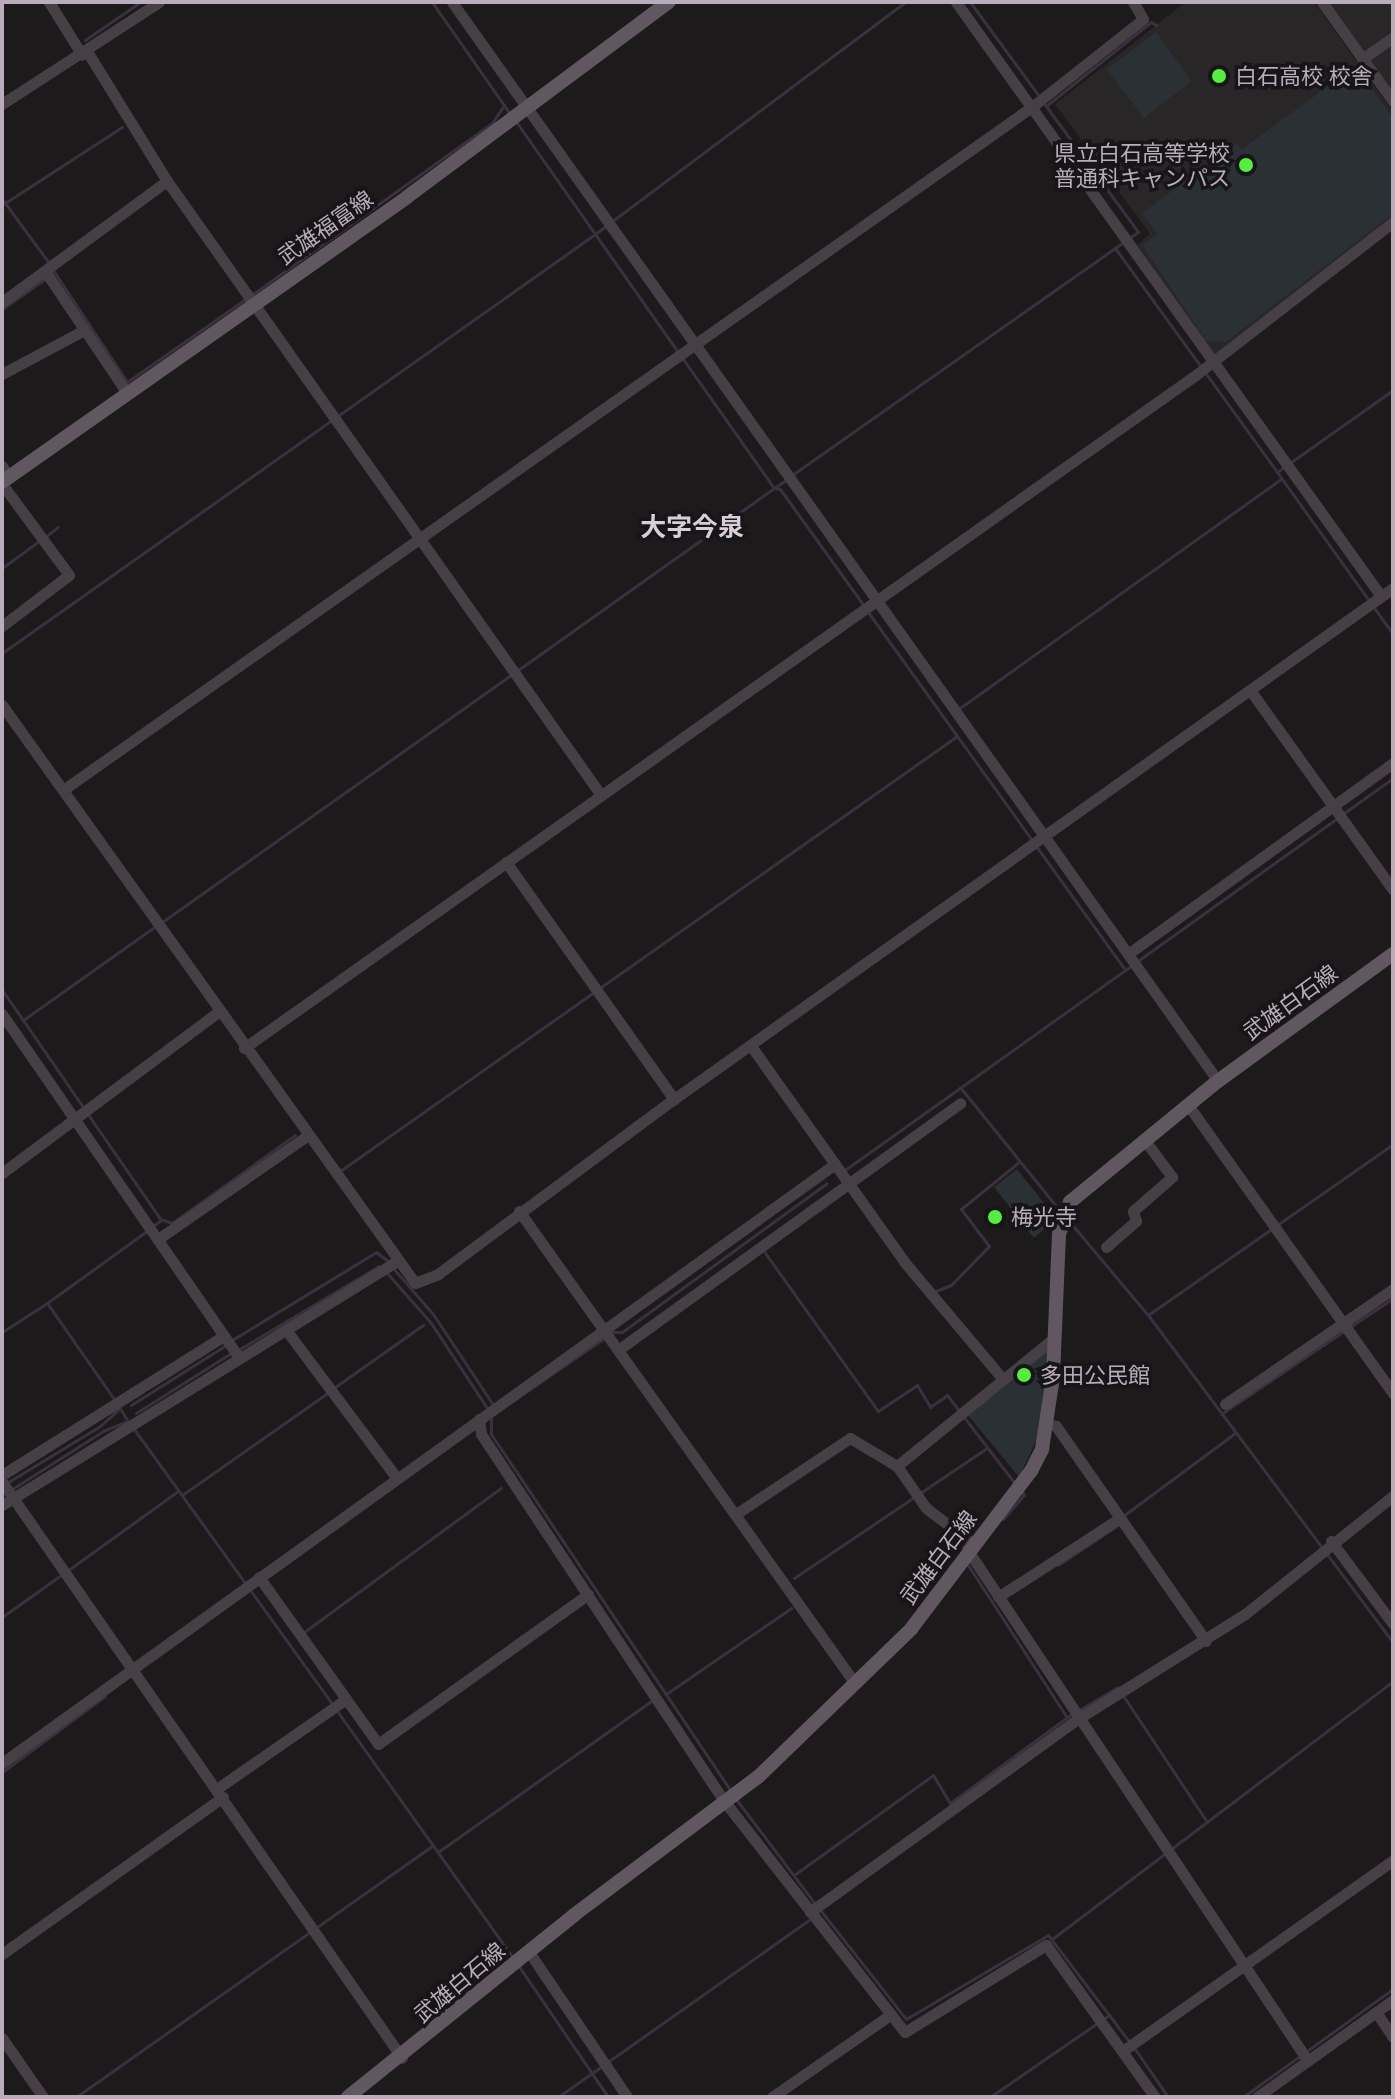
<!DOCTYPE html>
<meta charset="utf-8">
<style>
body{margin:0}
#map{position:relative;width:1395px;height:2099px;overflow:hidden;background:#1c1a1b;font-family:"Open Sans","Noto Sans JP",sans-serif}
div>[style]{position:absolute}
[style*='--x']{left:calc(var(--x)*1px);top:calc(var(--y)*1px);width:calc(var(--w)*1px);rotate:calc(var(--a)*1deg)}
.built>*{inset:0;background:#292628}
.green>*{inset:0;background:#2a3034}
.stream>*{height:3px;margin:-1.5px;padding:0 1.5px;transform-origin:1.5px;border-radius:1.5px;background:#3a3040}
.minor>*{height:11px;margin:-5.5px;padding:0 5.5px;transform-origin:5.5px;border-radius:5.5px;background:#464046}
.major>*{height:14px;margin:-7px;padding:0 7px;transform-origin:7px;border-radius:7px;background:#605760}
.dots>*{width:22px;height:22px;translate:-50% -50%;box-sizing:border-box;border:4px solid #171517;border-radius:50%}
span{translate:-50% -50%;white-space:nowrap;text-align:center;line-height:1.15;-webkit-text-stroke:7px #171517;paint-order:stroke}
.poi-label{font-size:22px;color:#baadbb}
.left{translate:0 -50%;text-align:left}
.right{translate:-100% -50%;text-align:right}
.street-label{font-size:22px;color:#baadbb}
.quarter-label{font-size:26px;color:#d7ced7;font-weight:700}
.frame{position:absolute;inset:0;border:4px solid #baadbb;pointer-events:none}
</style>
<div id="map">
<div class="built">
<div style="clip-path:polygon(1186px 2px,1314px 2px,1393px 112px,1393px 218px,1217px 354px,1212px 353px,1137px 245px,1150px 234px,1055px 104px)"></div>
<div style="clip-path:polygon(1328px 2px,1393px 2px,1393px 93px)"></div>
</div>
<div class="green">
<div style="clip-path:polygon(1156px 32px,1192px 81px,1144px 118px,1107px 69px)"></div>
<div style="clip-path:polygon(1356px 66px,1393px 118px,1393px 214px,1226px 342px,1206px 341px,1142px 245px,1157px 234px,1142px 213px,1237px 143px,1242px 149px)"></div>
<div style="clip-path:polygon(1017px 1169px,1052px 1213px,1049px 1225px,1034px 1238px,994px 1187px)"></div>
<div style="clip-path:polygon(1048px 1348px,1043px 1427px,1019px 1477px,966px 1413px)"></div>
</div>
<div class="stream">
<div style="--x:432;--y:2;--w:136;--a:55.1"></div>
<div style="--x:970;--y:2;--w:117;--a:53.7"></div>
<div style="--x:85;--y:40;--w:67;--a:-34.6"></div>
<div style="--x:1043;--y:102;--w:161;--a:53.8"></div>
<div style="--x:1138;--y:232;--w:11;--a:146"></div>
<div style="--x:1046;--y:106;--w:134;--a:-38.7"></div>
<div style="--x:1151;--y:22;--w:6;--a:31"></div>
<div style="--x:517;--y:123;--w:280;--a:54.9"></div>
<div style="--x:2;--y:199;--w:79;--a:53.7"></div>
<div style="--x:2;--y:205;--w:143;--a:-33"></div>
<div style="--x:1115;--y:248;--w:276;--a:54.1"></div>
<div style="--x:1277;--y:472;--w:142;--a:-35.3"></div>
<div style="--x:53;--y:270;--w:134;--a:56.5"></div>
<div style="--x:127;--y:382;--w:146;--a:-35"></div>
<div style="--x:253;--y:294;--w:294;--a:-35.6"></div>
<div style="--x:492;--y:123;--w:22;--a:-56"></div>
<div style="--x:2;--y:309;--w:52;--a:-34.9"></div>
<div style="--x:1277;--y:472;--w:199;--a:54.4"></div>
<div style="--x:792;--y:475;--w:403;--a:-35.1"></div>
<div style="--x:786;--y:480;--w:14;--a:146"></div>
<div style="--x:774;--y:488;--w:6;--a:9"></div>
<div style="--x:780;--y:489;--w:144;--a:54.3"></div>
<div style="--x:45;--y:537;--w:16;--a:-38"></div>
<div style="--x:2;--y:568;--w:46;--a:-36.1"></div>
<div style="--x:868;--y:612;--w:281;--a:54.3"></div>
<div style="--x:2;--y:653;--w:726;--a:-35.24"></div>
<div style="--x:595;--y:234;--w:387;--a:-36.8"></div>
<div style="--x:518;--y:670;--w:314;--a:-35.4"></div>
<div style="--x:774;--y:488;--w:158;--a:-125.2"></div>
<div style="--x:957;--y:710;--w:398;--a:-35.5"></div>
<div style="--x:1344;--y:813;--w:60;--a:-35.5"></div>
<div style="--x:1036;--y:846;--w:153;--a:54.3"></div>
<div style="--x:162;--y:922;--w:429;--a:-35.3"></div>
<div style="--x:1139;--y:960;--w:244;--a:-35.6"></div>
<div style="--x:2;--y:990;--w:37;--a:55"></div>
<div style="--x:960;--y:1087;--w:161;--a:51.1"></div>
<div style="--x:83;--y:1107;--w:106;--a:-124.6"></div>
<div style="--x:23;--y:1020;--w:163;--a:-35.3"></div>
<div style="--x:87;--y:1113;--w:130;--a:55.3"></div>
<div style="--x:161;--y:1220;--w:10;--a:143"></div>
<div style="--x:340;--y:1171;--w:755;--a:-35.18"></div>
<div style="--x:842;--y:1172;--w:355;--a:-35.5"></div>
<div style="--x:163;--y:1220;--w:9;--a:18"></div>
<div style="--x:172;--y:1223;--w:151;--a:-35.6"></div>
<div style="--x:1069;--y:1221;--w:123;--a:50"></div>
<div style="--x:1148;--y:1315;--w:409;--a:53.2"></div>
<div style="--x:763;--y:1250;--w:198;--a:54.5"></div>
<div style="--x:878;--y:1411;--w:47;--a:-33.7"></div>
<div style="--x:917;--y:1385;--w:26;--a:59"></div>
<div style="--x:930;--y:1407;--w:21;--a:-35"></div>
<div style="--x:947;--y:1395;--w:113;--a:52.5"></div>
<div style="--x:392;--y:1267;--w:62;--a:48.9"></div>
<div style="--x:433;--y:1314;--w:110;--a:56.5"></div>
<div style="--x:387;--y:1273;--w:67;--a:48.7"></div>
<div style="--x:431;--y:1323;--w:102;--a:56.6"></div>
<div style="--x:936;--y:1291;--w:16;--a:-22"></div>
<div style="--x:951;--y:1285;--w:54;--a:-45.7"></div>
<div style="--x:989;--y:1246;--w:46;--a:-127.1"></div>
<div style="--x:961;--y:1209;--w:75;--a:-39"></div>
<div style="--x:1148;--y:1315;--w:299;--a:-34.9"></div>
<div style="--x:1350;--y:1327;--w:52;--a:-34"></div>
<div style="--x:2;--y:1332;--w:54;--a:-32.8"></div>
<div style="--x:232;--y:1340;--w:169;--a:-31.4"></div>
<div style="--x:376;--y:1252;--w:15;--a:37"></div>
<div style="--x:238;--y:1350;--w:164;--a:-30.8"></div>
<div style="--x:335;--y:1387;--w:108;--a:-35.2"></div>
<div style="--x:114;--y:1399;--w:117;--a:-124.9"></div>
<div style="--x:47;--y:1303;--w:123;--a:-35.8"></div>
<div style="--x:118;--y:1405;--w:21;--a:59"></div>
<div style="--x:131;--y:1405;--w:112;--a:-32.3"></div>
<div style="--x:498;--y:1411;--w:140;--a:-34.5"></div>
<div style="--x:613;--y:1332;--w:9;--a:0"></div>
<div style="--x:622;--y:1332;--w:253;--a:-36"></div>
<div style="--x:136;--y:1413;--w:112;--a:-32.3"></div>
<div style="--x:1221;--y:1414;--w:148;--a:-34"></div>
<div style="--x:491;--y:1415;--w:19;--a:90"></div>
<div style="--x:491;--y:1434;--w:432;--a:56.1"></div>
<div style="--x:134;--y:1429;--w:340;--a:54.2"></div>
<div style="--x:5;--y:1484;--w:111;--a:-31.4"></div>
<div style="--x:100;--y:1426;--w:27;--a:-42"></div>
<div style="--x:12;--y:1489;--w:108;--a:-32.5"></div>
<div style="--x:103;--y:1431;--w:24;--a:-22"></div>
<div style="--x:920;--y:1493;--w:81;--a:-33.9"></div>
<div style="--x:182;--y:1495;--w:179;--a:-35"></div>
<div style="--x:1123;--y:1516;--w:139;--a:-36.5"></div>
<div style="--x:1003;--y:1519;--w:32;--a:-49"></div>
<div style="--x:1024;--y:1495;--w:5;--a:-127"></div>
<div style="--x:968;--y:1565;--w:180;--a:57"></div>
<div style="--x:1058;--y:1565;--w:76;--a:-33.7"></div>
<div style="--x:67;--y:1571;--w:137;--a:-35.8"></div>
<div style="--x:794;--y:1578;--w:145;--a:-34"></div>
<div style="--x:2;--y:1617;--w:72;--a:-35.4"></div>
<div style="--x:304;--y:1632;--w:244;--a:-36.2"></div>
<div style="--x:666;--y:1694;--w:152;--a:-34.5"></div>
<div style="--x:1122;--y:1694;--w:154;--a:56.4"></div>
<div style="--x:1079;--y:1710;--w:45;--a:-30.5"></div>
<div style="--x:337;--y:1711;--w:305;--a:54.5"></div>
<div style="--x:2;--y:1772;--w:128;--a:-36.4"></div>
<div style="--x:736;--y:1799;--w:133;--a:53"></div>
<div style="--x:438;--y:1852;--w:260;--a:-35.3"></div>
<div style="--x:794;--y:1875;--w:171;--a:-35.7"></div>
<div style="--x:933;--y:1775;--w:33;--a:59"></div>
<div style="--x:950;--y:1803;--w:152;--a:-36.2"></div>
<div style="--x:821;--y:1911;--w:137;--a:51.8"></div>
<div style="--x:906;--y:2019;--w:165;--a:-30.6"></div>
<div style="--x:1048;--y:1935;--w:132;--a:52.7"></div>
<div style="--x:1052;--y:1939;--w:428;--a:-37.1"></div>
<div style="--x:518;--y:1965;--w:160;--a:55.7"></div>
<div style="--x:1133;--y:2046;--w:62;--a:55.5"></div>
<div style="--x:76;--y:2097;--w:436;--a:-35.2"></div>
<div style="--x:558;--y:2097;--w:307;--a:-35.2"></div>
<div style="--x:990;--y:2097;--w:145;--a:-34.6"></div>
<div style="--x:1243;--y:2097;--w:185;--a:-35.8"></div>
</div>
<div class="minor">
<div style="--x:49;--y:2;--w:62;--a:58.1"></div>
<div style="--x:452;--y:2;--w:1323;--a:54.63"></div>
<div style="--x:956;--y:2;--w:730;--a:54.42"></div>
<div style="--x:1322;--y:2;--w:122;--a:54.4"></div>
<div style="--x:88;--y:53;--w:150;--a:58.3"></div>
<div style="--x:167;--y:181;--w:752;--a:54.75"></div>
<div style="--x:1362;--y:59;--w:38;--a:-35"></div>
<div style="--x:2;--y:104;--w:187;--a:-33"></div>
<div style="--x:45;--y:271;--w:147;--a:56.1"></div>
<div style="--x:2;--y:302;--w:205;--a:-36.3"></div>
<div style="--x:2;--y:374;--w:93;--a:-28.2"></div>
<div style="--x:2;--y:466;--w:13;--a:58"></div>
<div style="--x:2;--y:484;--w:113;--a:53.6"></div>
<div style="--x:69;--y:575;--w:84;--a:142.7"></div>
<div style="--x:1250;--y:690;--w:246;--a:54.4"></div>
<div style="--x:2;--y:705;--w:710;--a:54.45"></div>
<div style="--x:415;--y:1283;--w:25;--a:-21"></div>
<div style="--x:438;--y:1274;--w:294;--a:-36.6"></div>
<div style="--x:674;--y:1099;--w:882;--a:-35.4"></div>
<div style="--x:63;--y:790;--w:1187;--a:-35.19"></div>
<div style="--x:1033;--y:106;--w:140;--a:-38.3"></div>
<div style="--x:1143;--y:19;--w:20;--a:-120"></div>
<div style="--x:506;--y:862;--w:291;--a:54.7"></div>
<div style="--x:1128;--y:954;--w:327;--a:-35.8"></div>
<div style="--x:2;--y:1014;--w:418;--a:55.4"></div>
<div style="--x:751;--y:1046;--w:267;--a:54.6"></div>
<div style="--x:906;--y:1264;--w:148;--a:49.9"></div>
<div style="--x:244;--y:1048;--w:1167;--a:-35.27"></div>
<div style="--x:1197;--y:374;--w:248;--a:-37.8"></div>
<div style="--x:1188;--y:1105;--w:354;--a:54.6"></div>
<div style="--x:2;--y:1173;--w:269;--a:-36.7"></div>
<div style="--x:519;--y:1211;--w:578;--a:54.58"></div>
<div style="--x:158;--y:1239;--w:181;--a:-34.7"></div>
<div style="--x:1106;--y:1247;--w:40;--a:-41"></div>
<div style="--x:1136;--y:1221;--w:10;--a:-107"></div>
<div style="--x:1133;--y:1211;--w:52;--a:-41.1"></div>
<div style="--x:1172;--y:1177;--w:47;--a:-126.4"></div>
<div style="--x:286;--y:1330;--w:184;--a:53.2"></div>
<div style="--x:618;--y:1350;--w:422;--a:-35.8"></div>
<div style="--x:1225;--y:1404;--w:204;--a:-34.4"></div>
<div style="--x:479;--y:1419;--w:15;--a:82"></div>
<div style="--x:481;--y:1434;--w:442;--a:56.5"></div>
<div style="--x:725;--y:1802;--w:292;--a:52"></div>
<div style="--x:905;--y:2032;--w:166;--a:-31.7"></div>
<div style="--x:1046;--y:1945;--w:187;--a:54.4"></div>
<div style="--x:1049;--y:1424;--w:7;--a:16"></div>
<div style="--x:1056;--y:1426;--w:262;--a:55.1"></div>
<div style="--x:897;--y:1466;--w:203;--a:-39.2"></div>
<div style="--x:2;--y:1475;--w:262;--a:-32.1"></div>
<div style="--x:2;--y:1482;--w:701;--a:55.22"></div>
<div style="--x:2;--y:1505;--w:463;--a:-31.7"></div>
<div style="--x:736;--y:1514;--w:137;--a:-33.7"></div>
<div style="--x:850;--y:1438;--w:55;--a:30.8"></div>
<div style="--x:897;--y:1466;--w:51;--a:55.4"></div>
<div style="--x:926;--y:1508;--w:58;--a:37.3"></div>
<div style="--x:1331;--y:1541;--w:104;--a:53.2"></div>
<div style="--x:967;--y:1549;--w:615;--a:56.34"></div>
<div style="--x:259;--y:1577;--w:205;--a:54.5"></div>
<div style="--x:378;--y:1744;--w:258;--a:-35.5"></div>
<div style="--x:998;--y:1597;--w:145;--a:-32.9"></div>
<div style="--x:2;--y:1763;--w:1026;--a:-35.72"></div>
<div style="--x:218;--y:1788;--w:156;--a:-34.8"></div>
<div style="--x:810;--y:1912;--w:328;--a:-35.8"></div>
<div style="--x:1076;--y:1720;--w:199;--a:-32.1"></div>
<div style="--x:1245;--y:1614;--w:189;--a:-38.6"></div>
<div style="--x:529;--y:1952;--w:175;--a:55.9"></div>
<div style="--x:2;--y:1954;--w:271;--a:-35.4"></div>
<div style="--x:1376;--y:2012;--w:30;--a:56"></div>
<div style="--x:2;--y:2038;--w:72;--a:55.2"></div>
<div style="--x:1124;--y:2050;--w:329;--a:-35.2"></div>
<div style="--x:772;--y:2097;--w:144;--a:-34.8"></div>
<div style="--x:1257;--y:2097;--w:167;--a:-35.5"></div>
</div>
<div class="major">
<div style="--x:2;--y:482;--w:495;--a:-35.1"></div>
<div style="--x:407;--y:197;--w:327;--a:-36.7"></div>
<div style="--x:348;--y:2097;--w:290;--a:-38.8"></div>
<div style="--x:574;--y:1915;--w:230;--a:-36.9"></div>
<div style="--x:758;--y:1777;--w:213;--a:-44"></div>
<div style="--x:911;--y:1629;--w:198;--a:-52.8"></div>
<div style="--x:1031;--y:1471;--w:25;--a:-63"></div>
<div style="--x:1042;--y:1449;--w:73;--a:-81.3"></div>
<div style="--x:1053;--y:1377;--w:143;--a:-87.6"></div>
<div style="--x:1059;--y:1234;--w:34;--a:-71"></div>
<div style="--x:1070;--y:1202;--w:191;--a:-39.3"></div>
<div style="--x:1218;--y:1081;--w:216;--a:-36"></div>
</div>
<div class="dots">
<div style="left:1219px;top:76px;background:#55ee40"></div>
<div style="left:1246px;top:165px;background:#55ee40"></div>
<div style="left:995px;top:1217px;background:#55ee40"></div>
<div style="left:1024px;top:1375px;background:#55ee40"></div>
</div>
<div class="poi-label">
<span class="left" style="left:1235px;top:76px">白石高校 校舎</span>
<span class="right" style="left:1230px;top:165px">県立白石高等学校<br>普通科キャンパス</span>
<span class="left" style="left:1011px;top:1217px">梅光寺</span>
<span class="left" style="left:1040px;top:1375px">多田公民館</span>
</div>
<div class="street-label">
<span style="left:325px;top:227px;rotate:-35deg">武雄福富線</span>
<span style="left:1290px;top:1002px;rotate:-36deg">武雄白石線</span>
<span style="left:938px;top:1557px;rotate:-53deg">武雄白石線</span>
<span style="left:459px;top:1982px;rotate:-40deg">武雄白石線</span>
</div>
<div class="quarter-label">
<span style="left:692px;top:527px">大字今泉</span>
</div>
<div class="frame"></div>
</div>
